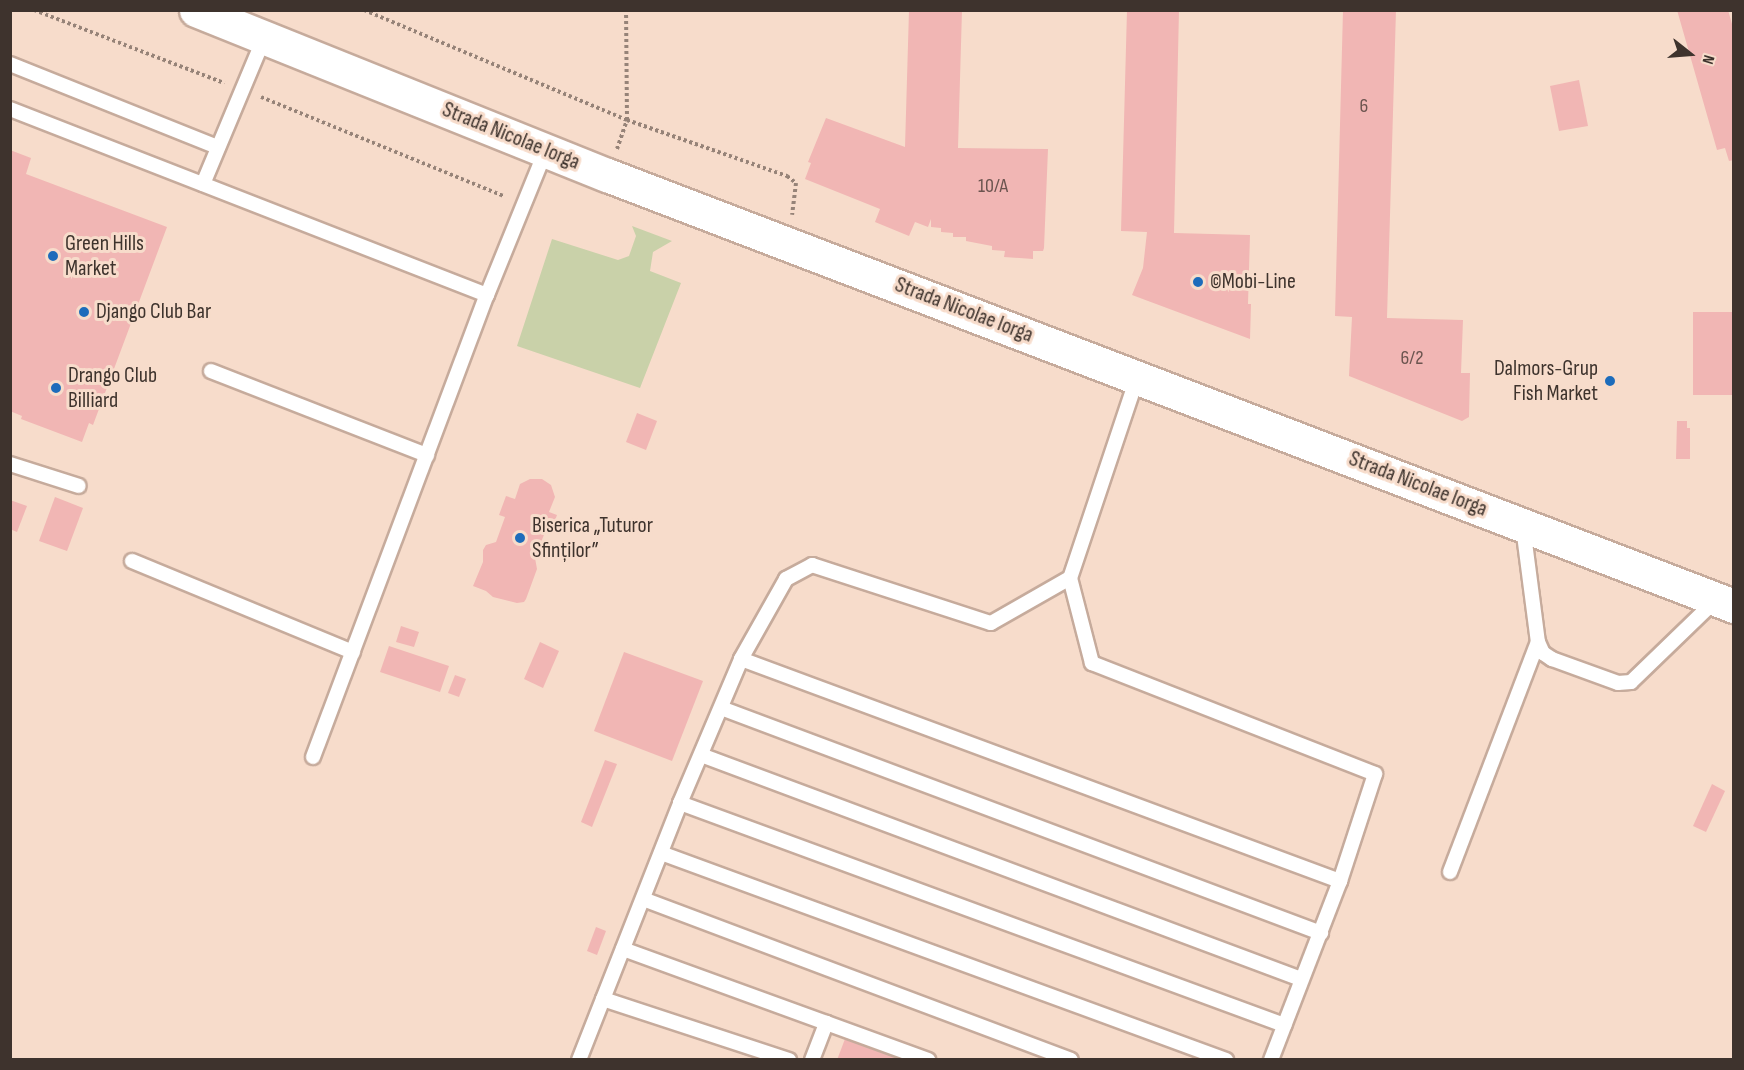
<!DOCTYPE html>
<meta charset="utf-8">
<style>
body{margin:0}
#map{position:relative;width:1744px;height:1070px;overflow:hidden;background:#f7dccb;font-family:"Sofia Sans Condensed",sans-serif}
div>[style]{position:absolute}
[style*='--x']{left:calc(var(--x)*1px);top:calc(var(--y)*1px);width:calc(var(--w)*1px);rotate:calc(var(--a)*1deg)}
.green>*{inset:0;background:#c9d1a9}
.building>*{inset:0;background:#f1b6b4}
.path>*{height:4px;margin-top:-2px;transform-origin:0;background:repeating-linear-gradient(90deg,#968378 0 3px,transparent 0 6px)}
.roads{filter:drop-shadow(2px 0 #c6ab9c) drop-shadow(-2px 0 #c6ab9c) drop-shadow(0 2px #c6ab9c) drop-shadow(0 -2px #c6ab9c)}
.service>*{height:14px;margin:-7px;padding:0 7px;transform-origin:7px;border-radius:7px;background:#fff}
.primary>*{height:33px;margin:-16.5px;padding:0 16.5px;transform-origin:16.5px;border-radius:16.5px;background:#fff}
.dots>*{width:16px;height:16px;translate:-50% -50%;box-sizing:border-box;border:3px solid #f7dccb;border-radius:50%}
span{translate:-50% -50%;white-space:nowrap;text-align:center;line-height:1.15;-webkit-text-stroke:6px #f7dccb;paint-order:stroke}
.number-label{font-size:20px;color:#6b544f}
.number-label span{-webkit-text-stroke-width:0}
.street-label{font-size:22px;color:#3e332d}
.poi-label{font-size:22px;color:#3e332d}
.left{translate:0 -50%;text-align:left}
.right{translate:-100% -50%;text-align:right}
.frame{position:absolute;inset:0;border:12px solid #3e332d;pointer-events:none}
.north{position:absolute;left:1660px;top:24px;width:60px;height:60px;-webkit-text-stroke:4px #f7dccb;paint-order:stroke;rotate:107deg;font-size:16px;font-weight:700;line-height:24px;text-align:center;color:#3e332d}
.north::after{content:'';display:block;margin:auto;width:21px;height:27px;background:#3e332d;clip-path:polygon(50% 0,100% 100%,50% 72%,0 100%)}
</style>
<div id="map">
<div class="green">
<div style="clip-path:polygon(632px 226px,672px 241px,653px 252px,650px 271px,681px 283px,640px 388px,517px 346px,552px 239px,618px 260px,629px 256px,636px 236px)"></div>
</div>
<div class="building">
<div style="clip-path:polygon(909px 10px,962px 10px,958px 148px,1048px 149px,1044px 248px,1043px 251px,1033px 251px,1033px 259px,1004px 257px,1005px 251px,992px 250px,992px 246px,966px 241px,966px 237px,953px 237px,953px 233px,941px 232px,941px 228px,931px 227px,931px 219px,928px 227px,915px 222px,909px 236px,875px 222px,880px 209px,805px 179px,811px 163px,808px 162px,826px 118px,905px 147px)"></div>
<div style="clip-path:polygon(1127px 10px,1179px 10px,1174px 233px,1250px 235px,1248px 304px,1251px 304px,1250px 339px,1132px 295px,1143px 268px,1147px 232px,1121px 231px)"></div>
<div style="clip-path:polygon(1343px 10px,1396px 10px,1387px 318px,1463px 320px,1461px 373px,1470px 373px,1469px 417px,1462px 421px,1349px 376px,1352px 317px,1335px 316px)"></div>
<div style="clip-path:polygon(1677px 10px,1728px 10px,1734px 31px,1734px 160px,1729px 161px,1725px 148px,1717px 150px)"></div>
<div style="clip-path:polygon(1579px 80px,1588px 126px,1559px 131px,1550px 86px)"></div>
<div style="clip-path:polygon(10px 150px,31px 158px,26px 174px,167px 227px,93px 425px,89px 423px,82px 442px,21px 419px,22px 416px,10px 411px)"></div>
<div style="clip-path:polygon(1693px 312px,1734px 312px,1734px 395px,1693px 395px)"></div>
<div style="clip-path:polygon(637px 413px,657px 421px,646px 450px,626px 442px)"></div>
<div style="clip-path:polygon(1677px 421px,1687px 421px,1687px 428px,1690px 428px,1690px 459px,1676px 459px)"></div>
<div style="clip-path:polygon(530px 479px,542px 479px,551px 485px,555px 497px,549px 512px,557px 515px,550px 534px,545px 532px,535px 558px,537px 569px,526px 599px,524px 602px,517px 603px,493px 597px,486px 591px,473px 586px,483px 562px,483px 550px,486px 545px,496px 542px,505px 517px,499px 515px,506px 496px,515px 499px,520px 484px)"></div>
<div style="clip-path:polygon(55px 497px,83px 508px,67px 551px,39px 541px)"></div>
<div style="clip-path:polygon(10px 500px,27px 506px,17px 532px,10px 529px)"></div>
<div style="clip-path:polygon(401px 626px,419px 632px,414px 647px,396px 642px)"></div>
<div style="clip-path:polygon(540px 642px,559px 651px,543px 688px,524px 679px)"></div>
<div style="clip-path:polygon(389px 646px,449px 666px,440px 692px,380px 672px)"></div>
<div style="clip-path:polygon(624px 652px,703px 681px,672px 761px,594px 731px)"></div>
<div style="clip-path:polygon(455px 675px,466px 679px,459px 697px,448px 693px)"></div>
<div style="clip-path:polygon(605px 760px,617px 764px,592px 827px,581px 822px)"></div>
<div style="clip-path:polygon(1712px 784px,1725px 791px,1706px 832px,1693px 826px)"></div>
<div style="clip-path:polygon(596px 927px,606px 931px,597px 955px,587px 951px)"></div>
<div style="clip-path:polygon(848px 1031px,923px 1060px,837px 1060px)"></div>
</div>
<div class="path">
<div style="--x:34;--y:10;--w:204;--a:21"></div>
<div style="--x:364;--y:10;--w:285;--a:22.7"></div>
<div style="--x:627;--y:120;--w:170;--a:19.3"></div>
<div style="--x:787;--y:176;--w:11;--a:38"></div>
<div style="--x:796;--y:183;--w:32;--a:97"></div>
<div style="--x:261;--y:97;--w:262;--a:22.2"></div>
<div style="--x:617;--y:149;--w:31;--a:-71"></div>
<div style="--x:627;--y:120;--w:110;--a:-90.5"></div>
</div>
<div class="roads">
<div class="service">
<div style="--x:10;--y:64;--w:224;--a:21.8"></div>
<div style="--x:10;--y:109;--w:512;--a:21.3"></div>
<div style="--x:203;--y:184;--w:158;--a:-67.3"></div>
<div style="--x:211;--y:371;--w:232;--a:21.3"></div>
<div style="--x:1137;--y:378;--w:211;--a:108.5"></div>
<div style="--x:1070;--y:578;--w:88;--a:75.5"></div>
<div style="--x:1092;--y:663;--w:304;--a:21.4"></div>
<div style="--x:1375;--y:774;--w:113;--a:108.1"></div>
<div style="--x:1340;--y:881;--w:192;--a:111.1"></div>
<div style="--x:10;--y:464;--w:72;--a:17.7"></div>
<div style="--x:1523;--y:527;--w:116;--a:82.6"></div>
<div style="--x:1538;--y:642;--w:12;--a:66"></div>
<div style="--x:1543;--y:653;--w:11;--a:34"></div>
<div style="--x:1552;--y:659;--w:70;--a:20"></div>
<div style="--x:1618;--y:683;--w:13;--a:-4"></div>
<div style="--x:1631;--y:682;--w:118;--a:-44"></div>
<div style="--x:132;--y:561;--w:239;--a:22.4"></div>
<div style="--x:741;--y:659;--w:639;--a:20.34"></div>
<div style="--x:721;--y:708;--w:641;--a:20.56"></div>
<div style="--x:701;--y:755;--w:640;--a:20.47"></div>
<div style="--x:313;--y:757;--w:494;--a:-69.4"></div>
<div style="--x:487;--y:295;--w:157;--a:-67.9"></div>
<div style="--x:680;--y:803;--w:644;--a:20.18"></div>
<div style="--x:661;--y:853;--w:602;--a:20.12"></div>
<div style="--x:1450;--y:872;--w:246;--a:-69.1"></div>
<div style="--x:643;--y:899;--w:457;--a:20.6"></div>
<div style="--x:623;--y:949;--w:325;--a:20"></div>
<div style="--x:603;--y:999;--w:196;--a:18.2"></div>
<div style="--x:579;--y:1060;--w:276;--a:-68.5"></div>
<div style="--x:680;--y:803;--w:156;--a:-67"></div>
<div style="--x:741;--y:659;--w:92;--a:-60.6"></div>
<div style="--x:786;--y:579;--w:30;--a:-28"></div>
<div style="--x:812;--y:565;--w:188;--a:18"></div>
<div style="--x:991;--y:623;--w:91;--a:-29.7"></div>
<div style="--x:812;--y:1060;--w:40;--a:-69"></div>
</div>
<div class="primary">
<div style="--x:196;--y:10;--w:443;--a:21.9"></div>
<div style="--x:607;--y:175;--w:1207;--a:20.93"></div>
</div>
</div>
<div class="dots">
<div style="left:53px;top:256px;background:#1d6cbb"></div>
<div style="left:1198px;top:282px;background:#1d6cbb"></div>
<div style="left:84px;top:312px;background:#1d6cbb"></div>
<div style="left:1610px;top:381px;background:#1d6cbb"></div>
<div style="left:56px;top:388px;background:#1d6cbb"></div>
<div style="left:520px;top:538px;background:#1d6cbb"></div>
</div>
<div class="number-label">
<span style="left:1364px;top:106px">6</span>
<span style="left:993px;top:186px">10/A</span>
<span style="left:1412px;top:358px">6/2</span>
</div>
<div class="street-label">
<span style="left:511px;top:136px;rotate:22deg">Strada Nicolae Iorga</span>
<span style="left:964px;top:310px;rotate:21deg">Strada Nicolae Iorga</span>
<span style="left:1418px;top:484px;rotate:21deg">Strada Nicolae Iorga</span>
</div>
<div class="poi-label">
<span class="left" style="left:65px;top:256px">Green Hills<br>Market</span>
<span class="left" style="left:1210px;top:282px">©Mobi-Line</span>
<span class="left" style="left:96px;top:312px">Django Club Bar</span>
<span class="right" style="left:1598px;top:381px">Dalmors-Grup<br>Fish Market</span>
<span class="left" style="left:68px;top:388px">Drango Club<br>Billiard</span>
<span class="left" style="left:532px;top:538px">Biserica „Tuturor<br>Sfinților”</span>
</div>
<div class="frame"></div>
<div class="north">N</div>
</div>
